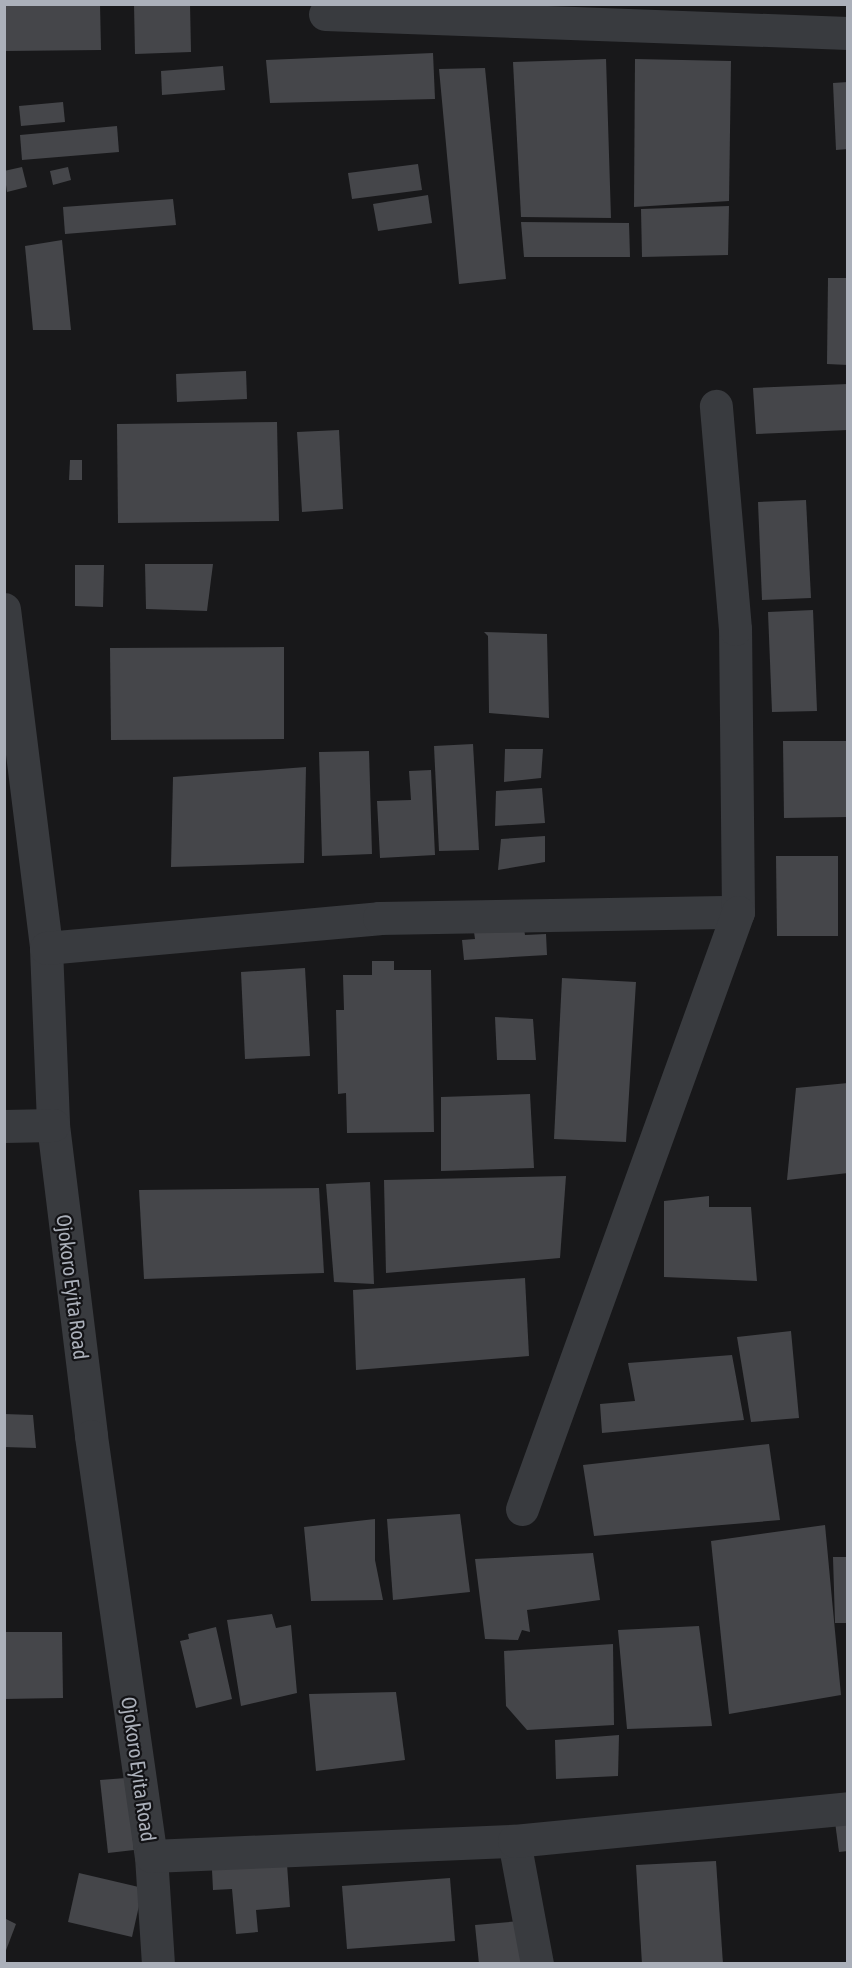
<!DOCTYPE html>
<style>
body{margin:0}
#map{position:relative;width:852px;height:1968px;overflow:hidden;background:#18181a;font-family:"Asap Condensed",sans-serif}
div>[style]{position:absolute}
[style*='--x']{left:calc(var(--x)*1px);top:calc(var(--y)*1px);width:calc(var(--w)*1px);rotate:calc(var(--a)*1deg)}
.building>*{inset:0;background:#45464a}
.minor>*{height:33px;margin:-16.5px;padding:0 16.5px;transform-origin:16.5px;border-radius:16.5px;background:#393b3f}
span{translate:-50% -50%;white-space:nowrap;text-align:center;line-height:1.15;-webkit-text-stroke:4.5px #131316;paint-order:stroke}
.street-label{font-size:21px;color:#abb0ba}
.frame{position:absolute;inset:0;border:6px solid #abb0ba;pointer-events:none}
</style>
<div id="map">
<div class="building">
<div style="clip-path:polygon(4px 4px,100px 4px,101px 50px,4px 51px)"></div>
<div style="clip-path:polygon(134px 4px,190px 4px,191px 52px,135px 54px)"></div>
<div style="clip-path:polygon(433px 53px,435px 99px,270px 103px,266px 60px)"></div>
<div style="clip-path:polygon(606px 59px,611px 218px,521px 217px,513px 62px)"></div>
<div style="clip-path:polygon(635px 59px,731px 61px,729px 201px,634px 207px)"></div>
<div style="clip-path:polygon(223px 66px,225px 90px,162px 95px,161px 71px)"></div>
<div style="clip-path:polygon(485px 68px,506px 279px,459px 284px,439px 69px)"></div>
<div style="clip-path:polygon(848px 82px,848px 149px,836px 150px,833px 83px)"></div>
<div style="clip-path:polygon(63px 102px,65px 122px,21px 126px,19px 106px)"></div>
<div style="clip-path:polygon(117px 126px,119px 152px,22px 160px,20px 135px)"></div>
<div style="clip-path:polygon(418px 164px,422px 190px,352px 199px,348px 173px)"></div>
<div style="clip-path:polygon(22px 167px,27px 187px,7px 192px,4px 171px)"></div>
<div style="clip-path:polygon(68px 167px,71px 180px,53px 185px,50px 171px)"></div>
<div style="clip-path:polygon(428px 195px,432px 223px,378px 231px,373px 204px)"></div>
<div style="clip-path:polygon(173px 199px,176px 225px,65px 234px,63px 207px)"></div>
<div style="clip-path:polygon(729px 206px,728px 255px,642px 257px,641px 209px)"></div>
<div style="clip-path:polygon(521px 222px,629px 223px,630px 257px,524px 257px)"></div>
<div style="clip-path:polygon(62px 240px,71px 330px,33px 330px,25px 246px)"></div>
<div style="clip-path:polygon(828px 278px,848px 278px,848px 365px,827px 364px)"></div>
<div style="clip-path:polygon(246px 371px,247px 399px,177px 402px,176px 374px)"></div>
<div style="clip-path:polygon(848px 384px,848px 430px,756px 434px,753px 388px)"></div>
<div style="clip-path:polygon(277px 422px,279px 521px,118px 523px,117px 424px)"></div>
<div style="clip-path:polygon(339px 430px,343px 509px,302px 512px,297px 432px)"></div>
<div style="clip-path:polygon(70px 460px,82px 460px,82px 480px,69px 480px)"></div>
<div style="clip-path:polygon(806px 500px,811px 598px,762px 600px,758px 502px)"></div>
<div style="clip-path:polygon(145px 564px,213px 564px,207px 611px,146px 609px)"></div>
<div style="clip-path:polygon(75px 565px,104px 565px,103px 607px,75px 606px)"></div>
<div style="clip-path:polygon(813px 610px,817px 711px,772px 712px,768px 612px)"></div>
<div style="clip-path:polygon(484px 632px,547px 634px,549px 718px,489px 713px,488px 636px)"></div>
<div style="clip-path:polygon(284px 647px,284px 739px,111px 740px,110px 648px)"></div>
<div style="clip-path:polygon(783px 741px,848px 741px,848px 817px,784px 818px)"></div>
<div style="clip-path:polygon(473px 744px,479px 850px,439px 851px,434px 746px)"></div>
<div style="clip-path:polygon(505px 749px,543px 749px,541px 778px,504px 782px)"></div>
<div style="clip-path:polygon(369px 751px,372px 854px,322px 856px,319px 752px)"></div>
<div style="clip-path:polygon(306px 767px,304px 863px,171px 867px,173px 777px)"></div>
<div style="clip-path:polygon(431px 770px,435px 855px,380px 858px,377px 801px,411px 800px,409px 771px)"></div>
<div style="clip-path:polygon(542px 788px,545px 823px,495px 826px,496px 791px)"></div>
<div style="clip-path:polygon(545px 836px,545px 862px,498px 870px,501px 839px)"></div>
<div style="clip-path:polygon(776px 856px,838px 856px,838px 936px,777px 936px)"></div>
<div style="clip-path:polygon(524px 929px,525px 935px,546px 934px,547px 955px,464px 960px,462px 940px,475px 939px,474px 932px)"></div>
<div style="clip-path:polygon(372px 961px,394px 961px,394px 970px,431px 970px,434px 1132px,347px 1133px,346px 1093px,338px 1094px,336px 1010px,344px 1010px,343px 975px,372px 975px)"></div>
<div style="clip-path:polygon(305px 968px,310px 1056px,245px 1059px,241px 972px)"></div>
<div style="clip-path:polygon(562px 978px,636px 982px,626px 1142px,554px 1139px)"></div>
<div style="clip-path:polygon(495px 1017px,533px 1019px,536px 1060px,497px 1060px)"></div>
<div style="clip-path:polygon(848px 1083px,848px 1173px,787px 1180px,796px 1088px)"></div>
<div style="clip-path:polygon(530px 1094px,534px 1168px,441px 1171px,441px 1097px)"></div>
<div style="clip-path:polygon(566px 1176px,560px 1258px,386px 1273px,384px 1180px)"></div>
<div style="clip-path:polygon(370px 1182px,374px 1284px,334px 1282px,326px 1184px)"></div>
<div style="clip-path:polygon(319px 1188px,324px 1273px,144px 1279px,139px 1190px)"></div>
<div style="clip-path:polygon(709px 1196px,709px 1207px,751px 1207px,757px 1281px,664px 1277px,664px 1201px)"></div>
<div style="clip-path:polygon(525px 1278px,529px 1356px,356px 1370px,353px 1290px)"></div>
<div style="clip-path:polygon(791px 1331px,799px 1418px,751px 1422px,737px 1337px)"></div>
<div style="clip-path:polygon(732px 1355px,744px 1420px,602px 1433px,600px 1404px,635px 1401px,628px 1363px)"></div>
<div style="clip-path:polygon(4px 1414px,33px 1415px,36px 1448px,4px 1447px)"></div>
<div style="clip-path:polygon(769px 1444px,780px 1520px,594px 1536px,583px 1465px)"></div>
<div style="clip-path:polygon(460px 1514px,470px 1592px,393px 1600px,387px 1519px)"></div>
<div style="clip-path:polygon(375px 1519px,375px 1560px,383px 1600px,311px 1601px,304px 1527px)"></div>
<div style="clip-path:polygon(825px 1525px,841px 1695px,729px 1714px,711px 1541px)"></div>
<div style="clip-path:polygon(593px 1553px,600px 1600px,527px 1610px,530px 1632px,522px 1630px,518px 1640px,485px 1639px,475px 1559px)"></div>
<div style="clip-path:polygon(833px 1557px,848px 1557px,848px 1623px,835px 1623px)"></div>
<div style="clip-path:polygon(272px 1614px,276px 1628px,291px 1625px,297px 1693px,241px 1706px,227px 1620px)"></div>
<div style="clip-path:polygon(699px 1626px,712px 1726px,627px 1729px,618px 1630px)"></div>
<div style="clip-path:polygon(216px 1627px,232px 1699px,196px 1708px,180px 1641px,189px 1639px,188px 1634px)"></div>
<div style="clip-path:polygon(4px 1632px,62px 1632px,63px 1698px,4px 1699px)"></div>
<div style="clip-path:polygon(613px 1644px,614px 1725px,527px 1730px,506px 1706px,504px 1651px)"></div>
<div style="clip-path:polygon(396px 1692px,405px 1760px,316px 1771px,309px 1694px)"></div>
<div style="clip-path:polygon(619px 1735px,618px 1776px,556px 1779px,555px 1740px)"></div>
<div style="clip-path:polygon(126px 1778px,134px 1850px,108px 1853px,100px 1780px)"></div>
<div style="clip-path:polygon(848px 1821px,848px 1851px,839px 1852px,835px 1822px)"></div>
<div style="clip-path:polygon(716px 1861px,723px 1964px,642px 1964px,636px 1865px)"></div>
<div style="clip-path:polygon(287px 1864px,290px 1907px,256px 1910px,258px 1932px,236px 1934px,232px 1889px,213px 1890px,212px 1870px)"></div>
<div style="clip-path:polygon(79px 1873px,143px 1888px,132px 1937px,68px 1922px)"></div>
<div style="clip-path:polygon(450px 1878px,455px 1941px,347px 1949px,342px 1886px)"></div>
<div style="clip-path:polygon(4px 1918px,16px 1924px,5px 1953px,4px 1953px)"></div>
<div style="clip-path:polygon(531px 1920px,535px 1964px,479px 1964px,475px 1925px)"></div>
</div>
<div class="minor">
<div style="--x:325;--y:14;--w:523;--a:2.08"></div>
<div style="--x:4;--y:609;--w:342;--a:82.9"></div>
<div style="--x:46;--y:948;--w:177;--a:87.7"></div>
<div style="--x:53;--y:1125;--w:313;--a:83"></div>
<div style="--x:91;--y:1436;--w:424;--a:81.9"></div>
<div style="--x:151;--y:1856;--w:108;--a:86.3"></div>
<div style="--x:46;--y:948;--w:334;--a:-5.1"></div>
<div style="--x:379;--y:918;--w:359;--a:-1"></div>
<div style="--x:738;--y:912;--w:283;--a:-90.6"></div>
<div style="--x:735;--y:629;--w:224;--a:-94.9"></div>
<div style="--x:4;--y:1126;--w:49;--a:-1.2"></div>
<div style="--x:522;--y:1509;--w:635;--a:-70.11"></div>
<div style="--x:514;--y:1841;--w:125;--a:79.4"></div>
<div style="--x:151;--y:1856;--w:363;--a:-2.4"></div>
<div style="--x:514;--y:1841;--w:336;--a:-5.6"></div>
</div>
<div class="street-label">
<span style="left:73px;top:1287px;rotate:83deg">Ojokoro Eyita Road</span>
<span style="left:139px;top:1769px;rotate:82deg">Ojokoro Eyita Road</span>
</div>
<div class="frame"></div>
</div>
